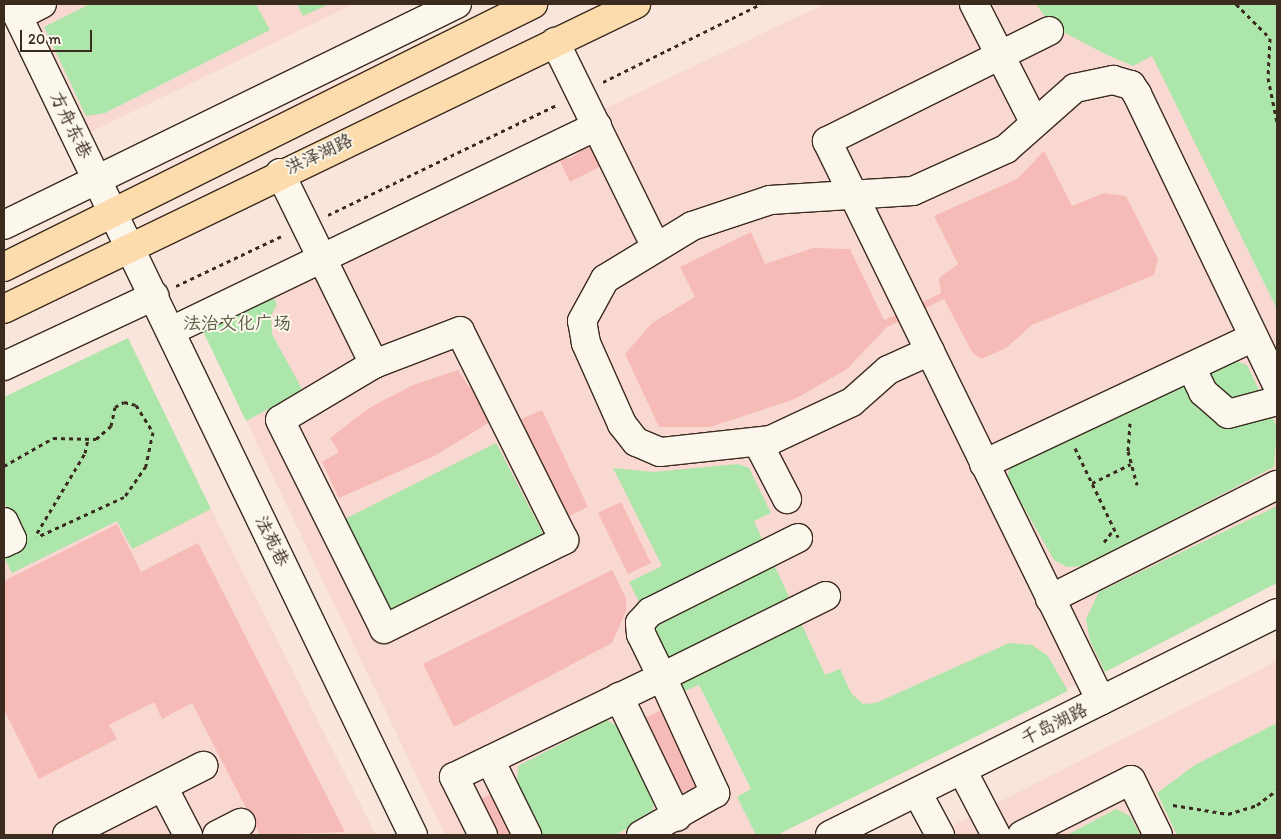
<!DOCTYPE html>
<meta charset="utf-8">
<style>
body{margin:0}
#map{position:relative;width:1281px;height:839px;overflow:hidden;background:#fae5dc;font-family:Itim,"LXGW WenKai TC",sans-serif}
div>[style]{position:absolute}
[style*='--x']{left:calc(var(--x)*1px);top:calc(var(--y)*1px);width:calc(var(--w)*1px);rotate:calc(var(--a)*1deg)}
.built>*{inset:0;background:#f9d8d1}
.green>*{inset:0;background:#ade6aa}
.building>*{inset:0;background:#f7bbb7}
.path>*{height:3px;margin-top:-1.5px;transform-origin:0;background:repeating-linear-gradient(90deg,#3b2a1e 0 4px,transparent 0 8px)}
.roads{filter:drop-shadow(1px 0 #3b2a1e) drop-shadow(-1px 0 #3b2a1e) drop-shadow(0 1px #3b2a1e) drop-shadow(0 -1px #3b2a1e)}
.minor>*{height:28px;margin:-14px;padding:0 14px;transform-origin:14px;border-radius:14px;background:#fbf7ec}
.major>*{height:28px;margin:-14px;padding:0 14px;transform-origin:14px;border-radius:14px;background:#fcdcac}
span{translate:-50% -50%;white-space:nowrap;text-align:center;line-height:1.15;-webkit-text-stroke:4px #fbf7ec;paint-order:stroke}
.street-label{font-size:18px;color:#3b2a1e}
.park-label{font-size:18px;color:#585941}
.frame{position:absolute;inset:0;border:5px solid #3b2a1e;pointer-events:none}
.scale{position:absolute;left:20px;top:30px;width:72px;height:22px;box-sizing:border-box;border:2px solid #3b2a1e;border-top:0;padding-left:6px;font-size:15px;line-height:18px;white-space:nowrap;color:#3b2a1e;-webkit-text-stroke:4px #fbf7ec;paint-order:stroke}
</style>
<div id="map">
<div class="built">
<div style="clip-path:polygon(4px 4px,354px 4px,64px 145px,4px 20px)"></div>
<div style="clip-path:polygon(824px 4px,1277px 4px,1277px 583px,777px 835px,445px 835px,191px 306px)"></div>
<div style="clip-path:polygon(128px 338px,211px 509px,376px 835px,4px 835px,4px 397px)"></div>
<div style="clip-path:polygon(1277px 661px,1277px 835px,933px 835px,999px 802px)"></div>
</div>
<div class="green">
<div style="clip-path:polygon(90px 4px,256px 4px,270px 30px,105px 113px,86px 116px,44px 27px)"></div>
<div style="clip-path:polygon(297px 4px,329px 4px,303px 16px)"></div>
<div style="clip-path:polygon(1036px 4px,1277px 4px,1277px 309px,1152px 56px,1133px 66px,1105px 54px,1052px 26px)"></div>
<div style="clip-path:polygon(260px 273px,277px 304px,271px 316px,272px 334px,303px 391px,246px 421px,191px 306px)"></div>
<div style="clip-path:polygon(128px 338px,211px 509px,132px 549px,117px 521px,12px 573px,4px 557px,21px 537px,4px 502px,4px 397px)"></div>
<div style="clip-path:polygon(1230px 359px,1247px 365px,1277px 427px,1274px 467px,1084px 566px,1067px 567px,1054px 560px,1007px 478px,1012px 460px)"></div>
<div style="clip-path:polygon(496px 443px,545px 537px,393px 612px,385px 609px,342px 526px,345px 519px)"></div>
<div style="clip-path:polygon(738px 464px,749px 468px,771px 513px,754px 521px,825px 675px,840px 669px,851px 693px,863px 704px,876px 703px,1009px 643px,1032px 645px,1048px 656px,1068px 691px,777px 835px,756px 835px,737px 797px,751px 789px,699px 685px,685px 691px,629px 582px,662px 566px,613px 468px,653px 472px)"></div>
<div style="clip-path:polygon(1277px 506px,1277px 583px,1105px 672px,1090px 641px,1086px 619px,1099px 592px)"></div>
<div style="clip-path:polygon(607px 720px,618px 727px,655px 797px,652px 815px,615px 835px,541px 835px,517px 785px,518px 766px)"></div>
<div style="clip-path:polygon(1277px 723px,1277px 835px,1177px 835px,1157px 793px,1195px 765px)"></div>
<div style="clip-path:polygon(1116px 809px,1130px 816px,1140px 835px,1067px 835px)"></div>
</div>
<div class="building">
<div style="clip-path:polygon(586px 147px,595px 147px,603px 165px,570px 182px,559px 159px,571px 158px)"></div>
<div style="clip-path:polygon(1044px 151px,1072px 206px,1104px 193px,1126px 196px,1158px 259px,1154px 275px,1032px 325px,1006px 348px,981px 359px,972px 352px,944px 299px,887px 327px,847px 369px,795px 399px,710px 427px,659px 427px,625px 354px,652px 323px,695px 297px,680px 267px,751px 232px,765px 264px,813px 248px,850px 249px,884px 320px,941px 293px,939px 278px,958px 264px,934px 216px,1017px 179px)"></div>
<div style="clip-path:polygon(458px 370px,469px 387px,481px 380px,500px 416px,434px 456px,339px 498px,322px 462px,339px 452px,330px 438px,369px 408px,413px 385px)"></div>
<div style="clip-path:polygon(542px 410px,588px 507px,567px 517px,521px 419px)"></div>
<div style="clip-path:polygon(621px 502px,651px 563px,628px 574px,598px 513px)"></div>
<div style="clip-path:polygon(117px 524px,141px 572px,198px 543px,345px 832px,260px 835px,192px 703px,162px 719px,154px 702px,109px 725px,117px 739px,39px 779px,4px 710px,4px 581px)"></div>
<div style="clip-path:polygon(612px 570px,626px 598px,626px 611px,612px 643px,454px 727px,423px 664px)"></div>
<div style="clip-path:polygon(663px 709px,700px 785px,681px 794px,645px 718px)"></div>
<div style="clip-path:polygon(493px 793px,513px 835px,490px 835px,474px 802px)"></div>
</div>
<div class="path">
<div style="--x:1236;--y:4;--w:48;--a:45"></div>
<div style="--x:1270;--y:38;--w:40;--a:92.9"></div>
<div style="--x:1268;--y:78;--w:45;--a:78.4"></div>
<div style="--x:603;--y:82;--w:176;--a:-26.3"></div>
<div style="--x:328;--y:215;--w:254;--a:-25.7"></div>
<div style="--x:176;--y:286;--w:119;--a:-25.3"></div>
<div style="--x:1130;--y:423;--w:28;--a:94"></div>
<div style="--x:1128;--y:451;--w:35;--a:75"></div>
<div style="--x:1075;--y:448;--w:99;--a:64.2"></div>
<div style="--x:4;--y:466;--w:56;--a:-29.7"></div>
<div style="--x:53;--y:438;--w:43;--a:1.3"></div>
<div style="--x:96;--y:439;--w:20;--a:-41"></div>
<div style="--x:111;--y:426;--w:19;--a:-78"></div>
<div style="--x:115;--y:407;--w:10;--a:-29"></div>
<div style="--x:124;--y:402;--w:12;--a:14"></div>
<div style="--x:136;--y:405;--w:32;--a:58"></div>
<div style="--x:153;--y:432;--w:35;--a:102"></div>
<div style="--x:146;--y:466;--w:38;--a:125"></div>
<div style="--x:124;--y:497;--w:96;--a:155.3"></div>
<div style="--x:1092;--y:483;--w:43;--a:-26"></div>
<div style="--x:37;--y:533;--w:93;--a:-59"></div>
<div style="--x:85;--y:453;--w:14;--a:-78"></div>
<div style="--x:1104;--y:542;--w:16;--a:-52"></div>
<div style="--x:1173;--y:805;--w:56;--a:9.3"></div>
<div style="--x:1228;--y:814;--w:30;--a:-17"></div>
<div style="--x:1257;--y:805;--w:25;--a:-37"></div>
</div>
<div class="roads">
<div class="minor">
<div style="--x:12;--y:4;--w:923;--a:64.24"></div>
<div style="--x:974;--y:4;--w:132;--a:63"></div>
<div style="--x:18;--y:16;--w:27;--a:-27"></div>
<div style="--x:1049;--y:31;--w:248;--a:153.6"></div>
<div style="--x:827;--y:141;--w:623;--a:63.93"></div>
<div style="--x:555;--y:42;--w:226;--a:63.8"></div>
<div style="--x:280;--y:173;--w:213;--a:63.8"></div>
<div style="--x:374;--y:364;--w:109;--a:149.2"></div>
<div style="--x:280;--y:420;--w:233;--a:63.5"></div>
<div style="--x:384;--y:629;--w:201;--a:-26.3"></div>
<div style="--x:564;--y:540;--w:233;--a:-116.5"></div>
<div style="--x:460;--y:331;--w:92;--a:159"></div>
<div style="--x:4;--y:225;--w:504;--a:-26.01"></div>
<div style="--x:171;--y:331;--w:473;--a:-25.7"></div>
<div style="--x:930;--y:351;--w:46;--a:155.7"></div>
<div style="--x:888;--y:370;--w:48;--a:138.4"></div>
<div style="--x:852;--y:402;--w:89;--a:154.9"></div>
<div style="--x:771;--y:440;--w:112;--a:173.8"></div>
<div style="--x:660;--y:452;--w:26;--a:-157"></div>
<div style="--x:636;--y:442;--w:23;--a:-128"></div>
<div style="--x:622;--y:424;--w:89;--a:-114"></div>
<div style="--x:586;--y:343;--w:22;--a:-100"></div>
<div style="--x:582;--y:321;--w:48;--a:-61.3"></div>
<div style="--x:605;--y:279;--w:102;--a:-31.3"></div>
<div style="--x:692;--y:226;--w:82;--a:-18.4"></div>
<div style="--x:770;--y:200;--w:143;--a:-3.6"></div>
<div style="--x:913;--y:191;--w:102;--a:-24.3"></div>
<div style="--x:1006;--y:149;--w:92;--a:-41.5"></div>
<div style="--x:1075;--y:88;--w:39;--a:-12"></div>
<div style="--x:1113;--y:80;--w:19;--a:16"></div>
<div style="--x:1131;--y:85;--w:11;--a:56"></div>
<div style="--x:1137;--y:94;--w:323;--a:64.3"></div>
<div style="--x:4;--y:366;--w:166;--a:-25"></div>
<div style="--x:1191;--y:367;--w:28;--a:64"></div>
<div style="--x:1203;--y:392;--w:33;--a:41"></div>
<div style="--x:1228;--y:414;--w:51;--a:-14.9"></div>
<div style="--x:759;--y:445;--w:61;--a:62.6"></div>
<div style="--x:984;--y:464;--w:298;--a:-25.2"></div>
<div style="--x:4;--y:522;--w:19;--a:65"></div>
<div style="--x:12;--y:539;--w:9;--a:153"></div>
<div style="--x:798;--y:538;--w:165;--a:153.4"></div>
<div style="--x:650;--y:612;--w:15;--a:132"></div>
<div style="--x:640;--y:623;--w:11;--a:85"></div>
<div style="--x:641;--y:634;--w:48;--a:64"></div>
<div style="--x:662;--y:677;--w:183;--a:-26.3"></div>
<div style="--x:1050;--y:599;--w:254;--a:-26.7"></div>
<div style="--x:619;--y:697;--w:133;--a:64.2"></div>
<div style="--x:490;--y:760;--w:84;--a:63.7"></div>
<div style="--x:962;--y:770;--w:73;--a:62.4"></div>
<div style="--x:163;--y:787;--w:54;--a:62.5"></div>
<div style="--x:917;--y:792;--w:49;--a:61.9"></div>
<div style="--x:67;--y:835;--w:153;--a:-26.9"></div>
<div style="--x:217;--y:835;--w:27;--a:-27"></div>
<div style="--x:483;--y:835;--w:65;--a:-116.6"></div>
<div style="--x:454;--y:777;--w:231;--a:-25.7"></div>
<div style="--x:662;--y:677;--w:128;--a:65.4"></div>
<div style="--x:715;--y:793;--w:85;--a:150.4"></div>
<div style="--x:830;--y:835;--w:499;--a:-26.4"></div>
<div style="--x:1022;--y:835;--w:122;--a:-26.8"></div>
<div style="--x:1131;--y:780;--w:61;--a:63.9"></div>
</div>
<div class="major">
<div style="--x:4;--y:267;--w:591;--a:-26.43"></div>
<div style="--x:4;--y:309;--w:702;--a:-25.76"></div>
</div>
</div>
<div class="street-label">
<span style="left:71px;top:125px;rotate:64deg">方舟东巷</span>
<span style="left:319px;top:154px;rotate:-25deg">洪泽湖路</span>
<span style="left:272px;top:541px;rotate:64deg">法苑巷</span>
<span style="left:1054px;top:724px;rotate:-26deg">千岛湖路</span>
</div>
<div class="park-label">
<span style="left:237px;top:323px">法治文化广场</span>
</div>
<div class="frame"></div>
<div class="scale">20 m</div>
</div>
